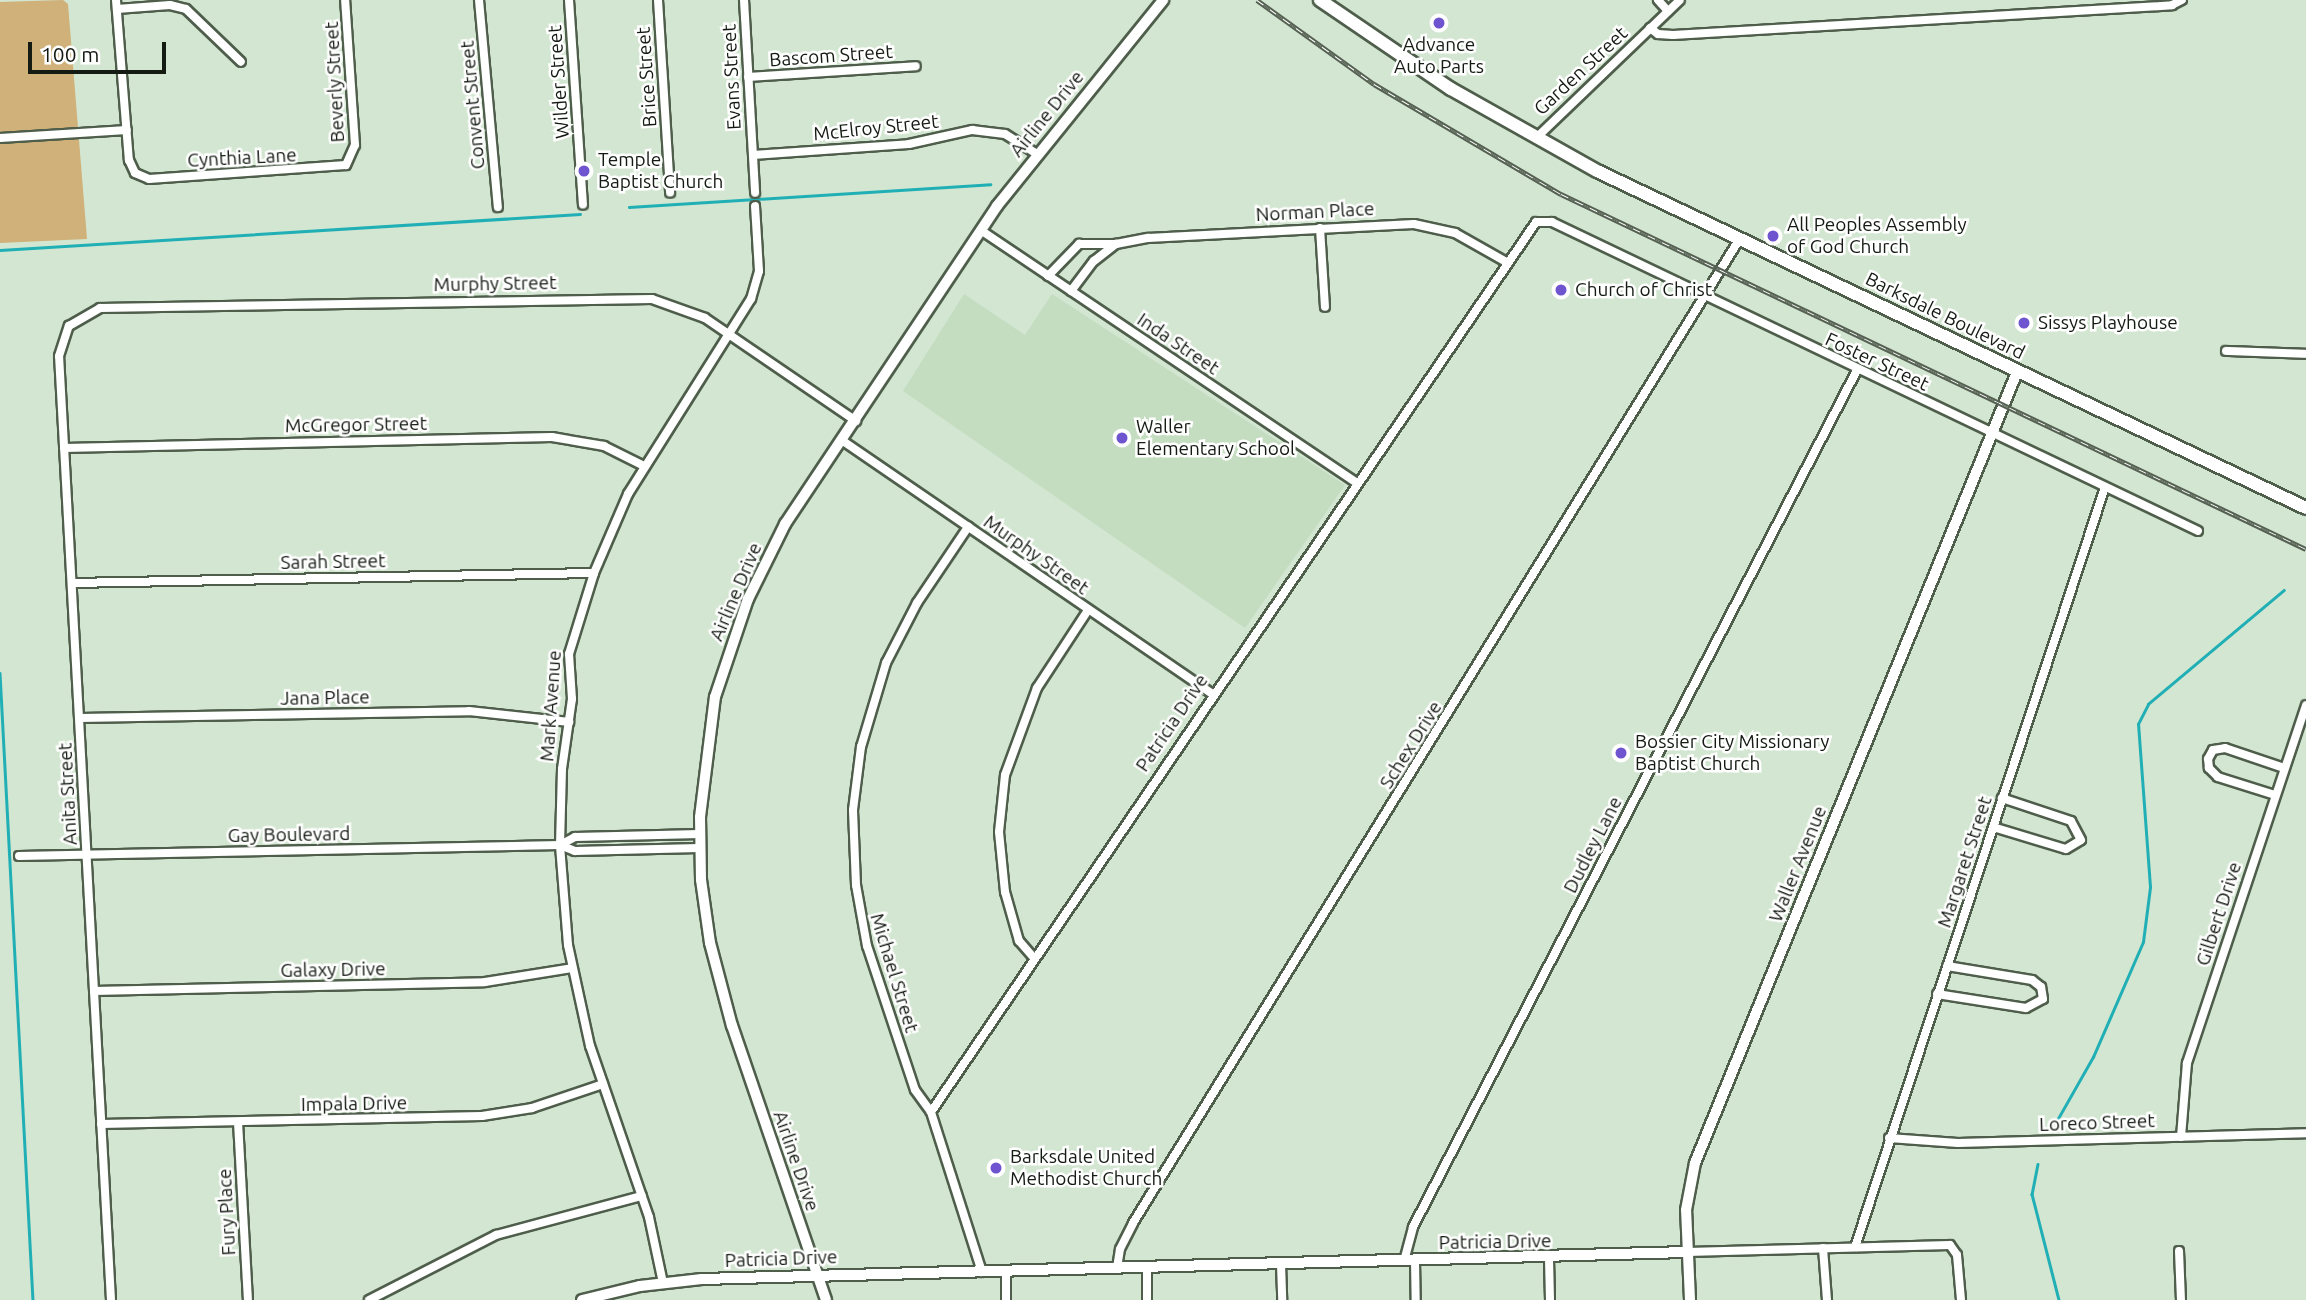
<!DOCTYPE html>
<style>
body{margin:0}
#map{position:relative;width:2306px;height:1300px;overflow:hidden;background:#d3e6d1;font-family:Ubuntu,sans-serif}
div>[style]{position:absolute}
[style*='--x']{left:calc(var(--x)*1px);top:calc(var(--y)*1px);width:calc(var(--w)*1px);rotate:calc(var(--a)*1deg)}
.built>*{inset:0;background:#c4dcc0}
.green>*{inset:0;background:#cfb179}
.stream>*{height:2.5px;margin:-1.25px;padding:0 1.25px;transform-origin:1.25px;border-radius:1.25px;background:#21afb6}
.roads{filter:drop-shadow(2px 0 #4e5e4b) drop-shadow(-2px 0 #4e5e4b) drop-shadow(0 2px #4e5e4b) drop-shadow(0 -2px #4e5e4b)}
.minor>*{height:8px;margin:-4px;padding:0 4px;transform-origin:4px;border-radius:4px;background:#fff}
.tertiary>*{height:10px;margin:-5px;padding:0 5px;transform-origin:5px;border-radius:5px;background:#fff}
.secondary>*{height:10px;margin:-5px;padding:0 5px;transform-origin:5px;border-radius:5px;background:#fff}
.primary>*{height:12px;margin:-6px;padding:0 6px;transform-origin:6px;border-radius:6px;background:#fff}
.rail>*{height:5px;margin-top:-2.5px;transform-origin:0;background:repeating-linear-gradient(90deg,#fff 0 8px,#556053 0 16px);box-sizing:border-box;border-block:2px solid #556053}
.dots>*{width:19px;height:19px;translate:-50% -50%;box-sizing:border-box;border:4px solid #fff;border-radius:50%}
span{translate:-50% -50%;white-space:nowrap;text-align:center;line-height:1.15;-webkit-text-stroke:5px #fff;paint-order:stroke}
.poi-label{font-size:19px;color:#141b13}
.left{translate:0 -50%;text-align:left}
.street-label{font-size:19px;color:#141b13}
.scale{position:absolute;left:28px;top:42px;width:138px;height:32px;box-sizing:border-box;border:4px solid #141b13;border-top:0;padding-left:9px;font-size:21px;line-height:24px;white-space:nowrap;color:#141b13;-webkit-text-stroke:5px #fff;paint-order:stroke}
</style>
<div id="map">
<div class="built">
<div style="clip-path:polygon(964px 294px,1025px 335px,1052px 294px,1345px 485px,1245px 628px,903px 391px)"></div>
</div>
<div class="green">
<div style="clip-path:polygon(63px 0,68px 4px,87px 239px,0 243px,0 2px)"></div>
</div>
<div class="stream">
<div style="--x:629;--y:207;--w:362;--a:-3.6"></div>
<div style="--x:0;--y:250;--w:581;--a:-3.55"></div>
<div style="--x:0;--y:673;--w:628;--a:86.99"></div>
<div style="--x:2056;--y:1122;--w:75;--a:-60.4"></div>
<div style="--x:2093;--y:1057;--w:125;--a:-66.5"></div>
<div style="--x:2143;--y:942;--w:55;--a:-82.7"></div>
<div style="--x:2150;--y:887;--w:163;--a:-94.2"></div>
<div style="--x:2138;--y:724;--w:22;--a:-63"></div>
<div style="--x:2148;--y:704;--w:177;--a:-40"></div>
<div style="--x:2038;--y:1164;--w:31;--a:101"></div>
<div style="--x:2032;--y:1194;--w:109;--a:75.7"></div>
</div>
<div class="roads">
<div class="minor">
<div style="--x:116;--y:0;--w:161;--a:85.4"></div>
<div style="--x:129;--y:160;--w:14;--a:65"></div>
<div style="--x:135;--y:173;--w:15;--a:23"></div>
<div style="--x:149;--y:179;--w:197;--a:-4.1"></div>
<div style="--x:346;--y:165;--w:22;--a:-66"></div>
<div style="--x:355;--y:145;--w:145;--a:-93.9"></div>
<div style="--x:479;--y:0;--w:208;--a:84.8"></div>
<div style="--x:569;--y:0;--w:205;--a:86.1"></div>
<div style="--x:658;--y:0;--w:193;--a:86.4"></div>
<div style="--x:744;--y:0;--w:193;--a:86.7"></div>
<div style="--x:1658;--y:0;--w:15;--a:48"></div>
<div style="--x:117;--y:9;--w:53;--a:-4.3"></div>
<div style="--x:170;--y:5;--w:16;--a:14"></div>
<div style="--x:186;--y:9;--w:76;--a:43.9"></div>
<div style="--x:1650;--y:28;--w:10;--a:37"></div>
<div style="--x:1658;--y:34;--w:15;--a:4"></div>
<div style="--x:1673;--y:35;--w:500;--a:-3.4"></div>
<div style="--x:2172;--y:5;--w:11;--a:-27"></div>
<div style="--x:748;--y:77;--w:168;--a:-3.7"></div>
<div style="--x:0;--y:138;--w:127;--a:-3.6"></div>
<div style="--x:1536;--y:138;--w:199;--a:-43.8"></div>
<div style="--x:753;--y:155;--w:156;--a:-4"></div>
<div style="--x:909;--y:144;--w:65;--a:-12.5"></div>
<div style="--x:972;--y:130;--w:33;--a:7"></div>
<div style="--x:1005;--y:134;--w:38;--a:32"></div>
<div style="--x:1320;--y:228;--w:79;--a:86.4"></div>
<div style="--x:982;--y:231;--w:452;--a:33.9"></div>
<div style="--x:1048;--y:276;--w:45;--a:-45.9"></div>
<div style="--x:1079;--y:244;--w:37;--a:0"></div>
<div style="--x:1071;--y:291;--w:38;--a:-53"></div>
<div style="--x:1094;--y:261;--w:28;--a:-38"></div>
<div style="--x:1116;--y:244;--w:33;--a:-11"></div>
<div style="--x:1148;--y:238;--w:266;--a:-3"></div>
<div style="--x:1414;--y:224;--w:42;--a:12.4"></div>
<div style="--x:1455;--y:233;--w:61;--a:29.5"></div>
<div style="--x:2226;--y:351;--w:80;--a:2.1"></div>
<div style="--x:843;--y:441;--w:448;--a:34.4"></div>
<div style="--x:64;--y:448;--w:488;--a:-1.3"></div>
<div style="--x:552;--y:437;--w:53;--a:9.8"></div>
<div style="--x:604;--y:446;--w:45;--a:26.6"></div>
<div style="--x:72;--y:583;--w:522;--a:-1.1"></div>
<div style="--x:80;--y:718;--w:389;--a:-1"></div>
<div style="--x:469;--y:711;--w:101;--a:6.3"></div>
<div style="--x:2275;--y:795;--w:60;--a:-162.5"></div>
<div style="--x:2218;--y:777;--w:13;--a:-135"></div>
<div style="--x:2209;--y:768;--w:9;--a:-96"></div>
<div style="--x:2208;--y:759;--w:10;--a:-61"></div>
<div style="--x:2213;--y:750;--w:12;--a:-9"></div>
<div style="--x:2225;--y:748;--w:62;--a:18.7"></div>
<div style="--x:1993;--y:827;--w:76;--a:16.8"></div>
<div style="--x:2066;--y:849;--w:17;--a:-31"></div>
<div style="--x:2081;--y:840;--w:21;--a:-118"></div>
<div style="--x:2071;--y:821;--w:73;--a:-161.6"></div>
<div style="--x:560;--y:845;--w:17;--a:-28"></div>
<div style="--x:575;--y:837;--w:125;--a:-1.4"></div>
<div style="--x:19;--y:856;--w:541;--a:-1.16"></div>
<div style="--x:560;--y:845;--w:16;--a:22"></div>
<div style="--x:575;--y:851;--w:124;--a:-1.4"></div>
<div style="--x:1034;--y:958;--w:23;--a:-131"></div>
<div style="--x:1019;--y:941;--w:51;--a:-105.9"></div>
<div style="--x:1005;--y:892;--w:60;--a:-95.7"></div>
<div style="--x:999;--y:832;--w:57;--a:-84"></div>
<div style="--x:1005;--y:775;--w:93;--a:-69.8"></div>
<div style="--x:1037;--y:688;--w:93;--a:-56.8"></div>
<div style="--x:94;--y:991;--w:391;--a:-1.3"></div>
<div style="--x:485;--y:982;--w:88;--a:-9.1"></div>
<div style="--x:1937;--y:994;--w:90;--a:8.9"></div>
<div style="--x:2026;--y:1008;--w:19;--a:-28"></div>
<div style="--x:2043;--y:999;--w:12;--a:-99"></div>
<div style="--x:2041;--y:987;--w:11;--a:-142"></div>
<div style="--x:2032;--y:980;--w:86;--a:-170.6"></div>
<div style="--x:931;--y:1112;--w:27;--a:-126"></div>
<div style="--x:915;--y:1090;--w:152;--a:-108.4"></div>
<div style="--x:867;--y:946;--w:62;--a:-100.2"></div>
<div style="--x:856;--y:885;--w:75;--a:-92.3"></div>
<div style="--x:853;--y:810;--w:64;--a:-82.8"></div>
<div style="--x:861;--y:747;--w:88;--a:-73.4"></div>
<div style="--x:886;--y:663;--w:68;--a:-62.7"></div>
<div style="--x:917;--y:603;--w:92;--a:-56.1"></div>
<div style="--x:238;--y:1122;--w:178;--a:86.8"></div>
<div style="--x:101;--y:1124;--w:381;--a:-1.2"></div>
<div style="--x:482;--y:1116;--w:51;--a:-9.1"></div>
<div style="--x:532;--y:1108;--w:75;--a:-18.7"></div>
<div style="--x:2181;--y:1137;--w:74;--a:-85.4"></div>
<div style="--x:2187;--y:1063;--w:377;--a:-71.6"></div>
<div style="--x:1889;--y:1138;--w:69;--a:4.1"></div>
<div style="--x:1958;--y:1143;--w:348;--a:-1.6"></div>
<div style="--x:1855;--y:1247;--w:800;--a:-71.79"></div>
<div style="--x:1823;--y:1248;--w:52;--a:85.6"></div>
<div style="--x:2179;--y:1251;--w:49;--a:87.7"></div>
<div style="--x:1687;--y:1252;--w:263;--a:-1.5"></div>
<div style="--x:1950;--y:1245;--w:12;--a:55"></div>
<div style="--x:1957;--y:1255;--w:45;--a:84.9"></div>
<div style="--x:1549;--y:1259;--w:41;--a:88.6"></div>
<div style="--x:1404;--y:1261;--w:35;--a:-75"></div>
<div style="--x:1413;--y:1227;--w:965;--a:-62.61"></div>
<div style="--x:1415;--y:1261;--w:39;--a:89"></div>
<div style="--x:1281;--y:1264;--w:36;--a:88"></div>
<div style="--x:1117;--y:1268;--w:19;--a:-81"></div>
<div style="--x:1120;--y:1249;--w:29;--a:-63"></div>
<div style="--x:1133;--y:1223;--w:1155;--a:-58.35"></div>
<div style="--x:1147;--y:1268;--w:32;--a:90"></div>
<div style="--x:1006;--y:1271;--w:29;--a:90"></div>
<div style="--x:982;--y:1272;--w:168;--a:-107.7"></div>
<div style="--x:931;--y:1112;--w:1076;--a:-55.79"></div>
<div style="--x:1536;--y:222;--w:16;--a:0"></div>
<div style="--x:1552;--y:222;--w:716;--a:25.56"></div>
<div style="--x:663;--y:1283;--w:67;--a:-102"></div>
<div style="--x:649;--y:1217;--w:181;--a:-109"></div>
<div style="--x:590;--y:1046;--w:103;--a:-102.3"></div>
<div style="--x:568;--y:945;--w:100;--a:-94.6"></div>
<div style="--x:560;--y:845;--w:76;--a:-88.5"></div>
<div style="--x:562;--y:769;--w:71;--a:-81.9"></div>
<div style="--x:572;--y:699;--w:45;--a:-93.8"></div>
<div style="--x:569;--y:654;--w:85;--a:-72.8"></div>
<div style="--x:594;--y:573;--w:86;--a:-66.7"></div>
<div style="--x:628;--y:494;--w:231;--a:-57.8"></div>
<div style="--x:751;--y:299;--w:29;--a:-74"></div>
<div style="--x:759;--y:271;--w:65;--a:-93.5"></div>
<div style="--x:111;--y:1300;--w:945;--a:-93.15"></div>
<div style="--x:59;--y:356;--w:32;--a:-72"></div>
<div style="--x:69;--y:326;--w:36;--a:-30"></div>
<div style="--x:100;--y:308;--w:552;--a:-0.93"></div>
<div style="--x:652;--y:299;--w:56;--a:19.7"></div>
<div style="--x:705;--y:318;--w:183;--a:34.3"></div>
<div style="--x:369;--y:1300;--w:143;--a:-27.1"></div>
<div style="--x:496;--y:1235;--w:151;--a:-15"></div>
</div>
<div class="tertiary">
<div style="--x:582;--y:1300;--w:60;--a:-13.6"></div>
<div style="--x:640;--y:1286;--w:62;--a:-6.4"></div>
<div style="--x:702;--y:1279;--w:985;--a:-1.57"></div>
<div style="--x:1690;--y:1300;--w:90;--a:-92.5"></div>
<div style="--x:1686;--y:1210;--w:48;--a:-79.2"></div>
<div style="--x:1695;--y:1163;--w:854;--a:-67.85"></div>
</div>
<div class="secondary">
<div style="--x:826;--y:1300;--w:290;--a:-108.9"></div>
<div style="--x:732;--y:1026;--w:86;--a:-104.8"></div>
<div style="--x:710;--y:943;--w:64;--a:-98.1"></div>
<div style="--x:701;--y:880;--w:63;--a:-90.9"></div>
<div style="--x:700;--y:817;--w:121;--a:-82.9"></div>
<div style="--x:715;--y:697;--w:103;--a:-71.4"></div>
<div style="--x:748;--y:599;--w:84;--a:-63.7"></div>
<div style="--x:785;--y:524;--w:382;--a:-56.3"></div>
<div style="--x:997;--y:206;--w:265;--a:-51.1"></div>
</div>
<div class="primary">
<div style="--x:1320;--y:0;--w:158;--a:34.2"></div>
<div style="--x:1451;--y:89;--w:167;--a:29.3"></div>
<div style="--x:1597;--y:171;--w:785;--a:25.42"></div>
</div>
</div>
<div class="rail">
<div style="--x:1257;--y:0;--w:144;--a:35.7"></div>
<div style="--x:1374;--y:84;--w:217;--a:30.5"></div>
<div style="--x:1561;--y:194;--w:825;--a:25.48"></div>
</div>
<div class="dots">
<div style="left:1439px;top:23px;background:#6e54ce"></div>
<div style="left:584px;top:171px;background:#6e54ce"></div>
<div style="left:1773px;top:236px;background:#6e54ce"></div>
<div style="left:1561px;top:290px;background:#6e54ce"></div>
<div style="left:2024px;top:323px;background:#6e54ce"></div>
<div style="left:1122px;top:438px;background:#6e54ce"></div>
<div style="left:1621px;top:753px;background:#6e54ce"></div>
<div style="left:996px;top:1168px;background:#6e54ce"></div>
</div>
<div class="poi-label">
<span style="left:1439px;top:56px">Advance<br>Auto Parts</span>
<span class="left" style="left:598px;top:171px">Temple<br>Baptist Church</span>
<span class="left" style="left:1787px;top:236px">All Peoples Assembly<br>of God Church</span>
<span class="left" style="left:1575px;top:290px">Church of Christ</span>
<span class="left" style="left:2038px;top:323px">Sissys Playhouse</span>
<span class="left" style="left:1136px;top:438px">Waller<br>Elementary School</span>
<span class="left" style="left:1635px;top:753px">Bossier City Missionary<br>Baptist Church</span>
<span class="left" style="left:1010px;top:1168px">Barksdale United<br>Methodist Church</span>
</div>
<div class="street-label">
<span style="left:831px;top:56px;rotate:-4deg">Bascom Street</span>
<span style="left:1581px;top:71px;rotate:-43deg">Garden Street</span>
<span style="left:647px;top:77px;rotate:-94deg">Brice Street</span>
<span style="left:732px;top:77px;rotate:-93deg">Evans Street</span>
<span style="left:335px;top:82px;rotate:-93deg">Beverly Street</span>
<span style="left:559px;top:82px;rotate:-94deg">Wilder Street</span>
<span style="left:473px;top:105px;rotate:-95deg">Convent Street</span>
<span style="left:1047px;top:114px;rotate:-51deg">Airline Drive</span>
<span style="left:876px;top:128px;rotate:-6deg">McElroy Street</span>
<span style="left:242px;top:158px;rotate:-3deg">Cynthia Lane</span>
<span style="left:1315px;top:212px;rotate:-3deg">Norman Place</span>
<span style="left:495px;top:284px;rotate:-1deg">Murphy Street</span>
<span style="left:1945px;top:316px;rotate:26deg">Barksdale Boulevard</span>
<span style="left:1178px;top:344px;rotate:34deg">Inda Street</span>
<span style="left:1877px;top:362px;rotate:25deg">Foster Street</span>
<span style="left:356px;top:425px;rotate:-1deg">McGregor Street</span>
<span style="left:1036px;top:555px;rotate:35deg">Murphy Street</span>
<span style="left:333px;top:562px;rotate:-1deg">Sarah Street</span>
<span style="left:736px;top:592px;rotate:-67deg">Airline Drive</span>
<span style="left:325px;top:698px;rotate:-1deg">Jana Place</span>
<span style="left:551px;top:706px;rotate:-86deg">Mark Avenue</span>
<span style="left:1172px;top:723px;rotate:-56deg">Patricia Drive</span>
<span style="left:1411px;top:745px;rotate:-58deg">Schex Drive</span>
<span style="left:68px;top:794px;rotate:-93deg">Anita Street</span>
<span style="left:289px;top:835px;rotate:-1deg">Gay Boulevard</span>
<span style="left:1593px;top:845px;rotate:-63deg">Dudley Lane</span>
<span style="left:1965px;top:862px;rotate:-72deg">Margaret Street</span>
<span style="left:1798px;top:864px;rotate:-68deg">Waller Avenue</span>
<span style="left:2219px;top:914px;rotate:-72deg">Gilbert Drive</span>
<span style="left:333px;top:970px;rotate:-1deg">Galaxy Drive</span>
<span style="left:894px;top:973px;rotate:73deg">Michael Street</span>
<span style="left:354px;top:1104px;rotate:-1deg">Impala Drive</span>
<span style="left:2097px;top:1123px;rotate:-2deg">Loreco Street</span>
<span style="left:796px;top:1161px;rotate:71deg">Airline Drive</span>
<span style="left:227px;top:1212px;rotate:-93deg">Fury Place</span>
<span style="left:1495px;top:1242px;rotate:-1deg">Patricia Drive</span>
<span style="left:781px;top:1259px;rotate:-2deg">Patricia Drive</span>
</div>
<div class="scale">100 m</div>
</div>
